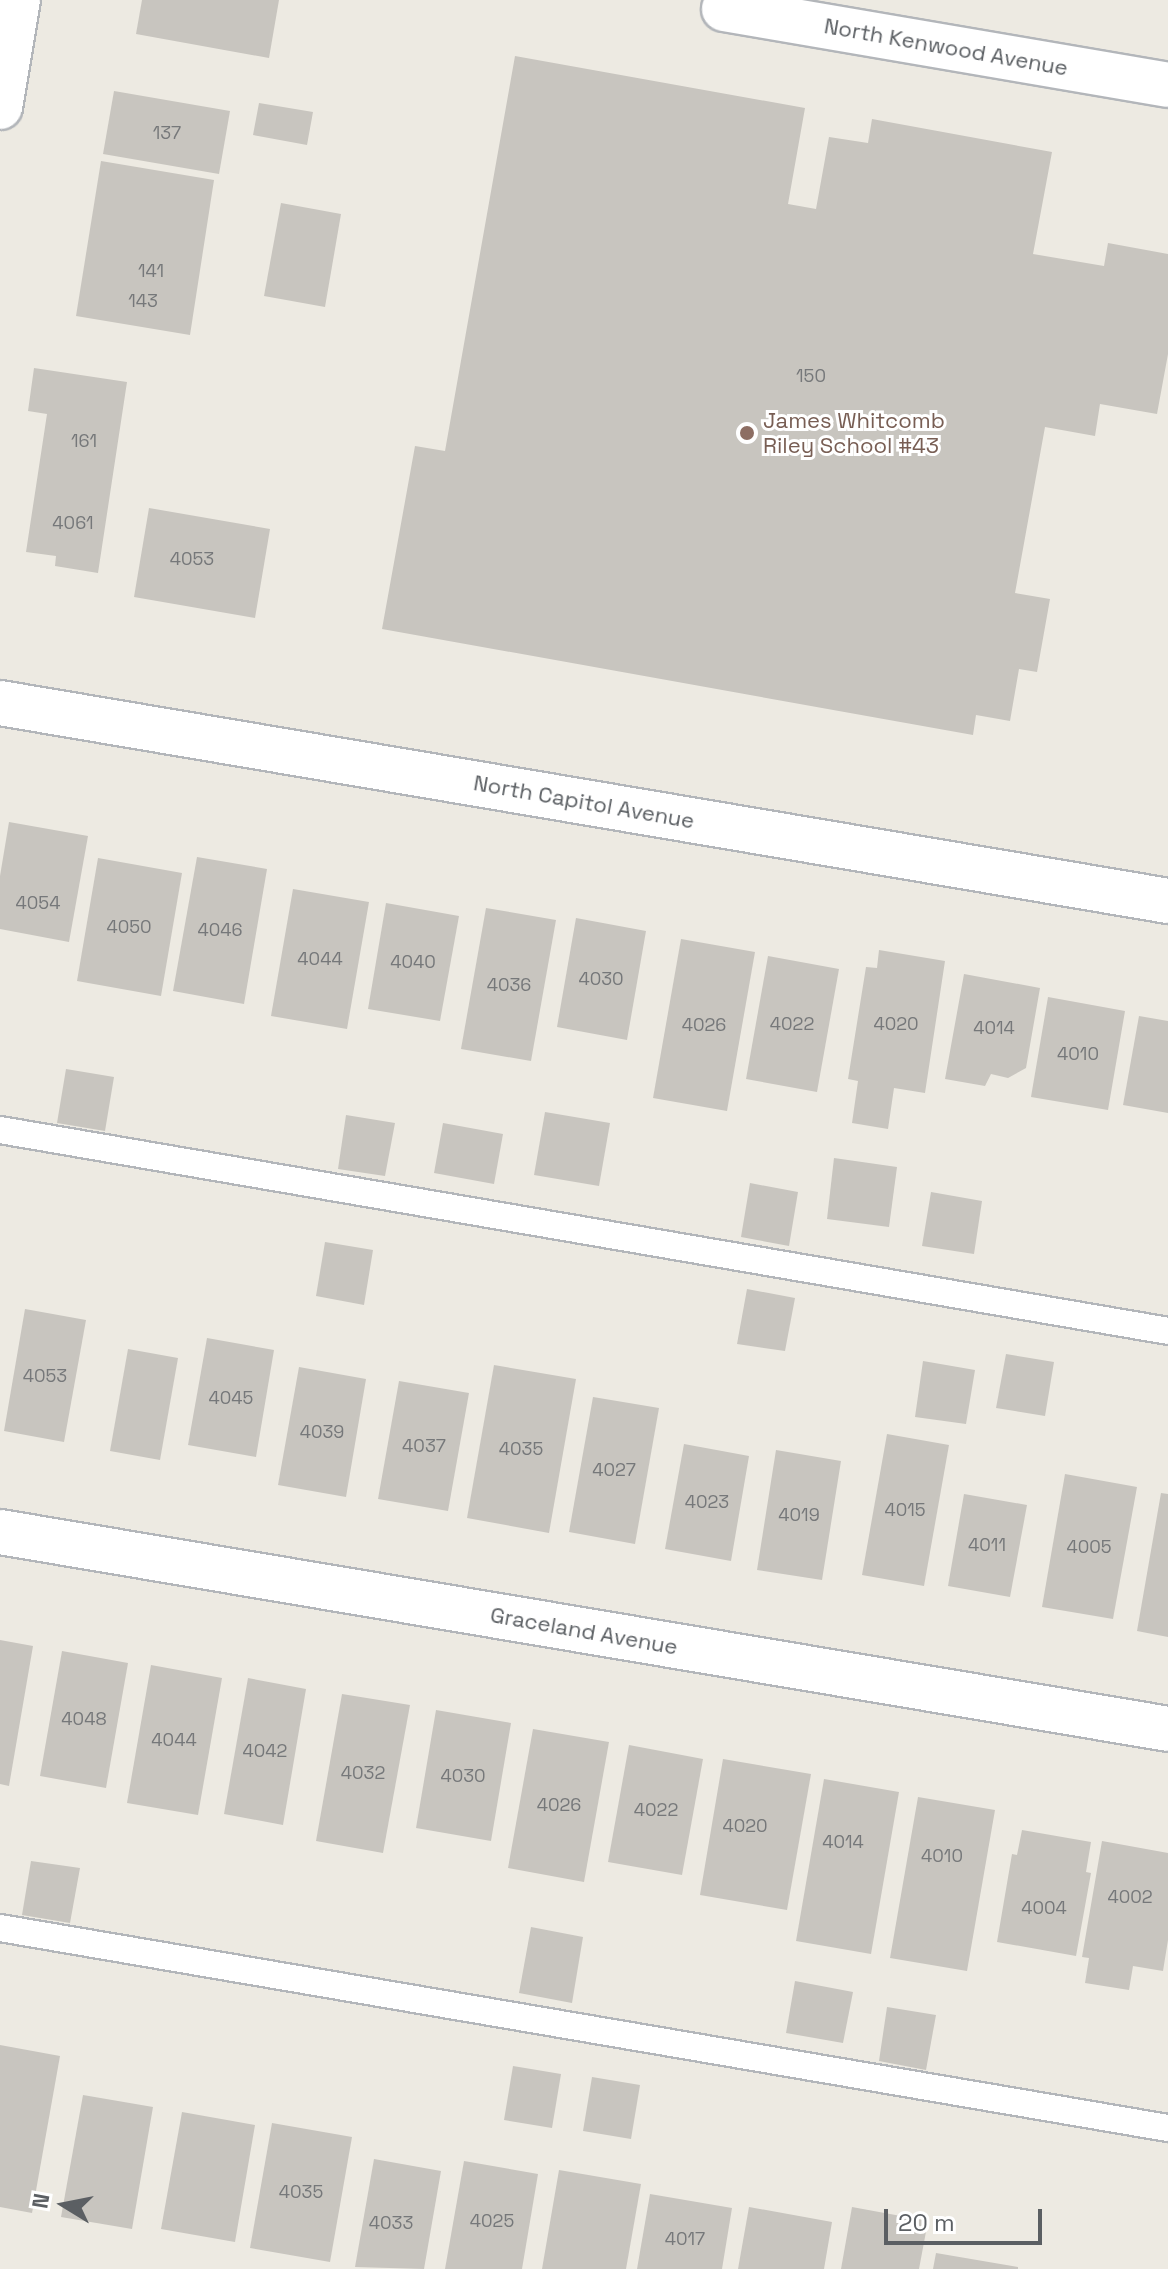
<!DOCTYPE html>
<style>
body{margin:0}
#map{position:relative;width:1168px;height:2269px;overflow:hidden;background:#edeae2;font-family:"Space Grotesk",sans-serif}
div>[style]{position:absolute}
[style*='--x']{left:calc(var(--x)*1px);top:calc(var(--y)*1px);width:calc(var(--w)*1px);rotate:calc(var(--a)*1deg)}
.building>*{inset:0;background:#c8c5bf}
.roads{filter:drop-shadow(2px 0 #b3b6ba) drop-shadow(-2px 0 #b3b6ba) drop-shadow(0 2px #b3b6ba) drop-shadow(0 -2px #b3b6ba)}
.lane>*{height:26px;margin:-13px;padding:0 13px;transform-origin:13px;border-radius:13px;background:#fff}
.street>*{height:44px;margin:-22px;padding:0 22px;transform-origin:22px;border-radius:22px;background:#fff}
.secondary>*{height:44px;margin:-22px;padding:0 22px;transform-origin:22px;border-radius:22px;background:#fff}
.dots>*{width:22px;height:22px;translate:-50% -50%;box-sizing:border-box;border:4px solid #fff;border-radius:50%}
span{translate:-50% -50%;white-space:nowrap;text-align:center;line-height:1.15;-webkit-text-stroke:6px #fff;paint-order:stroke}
.number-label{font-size:18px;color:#76787a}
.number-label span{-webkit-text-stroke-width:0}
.street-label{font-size:22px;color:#5b5f63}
.education-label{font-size:22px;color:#785e54}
.left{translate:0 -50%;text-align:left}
.north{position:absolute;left:24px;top:2165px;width:80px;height:80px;-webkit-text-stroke:6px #fff;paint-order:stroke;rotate:280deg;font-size:22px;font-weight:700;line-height:32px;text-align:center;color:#5b5f63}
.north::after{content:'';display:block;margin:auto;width:28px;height:36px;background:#5b5f63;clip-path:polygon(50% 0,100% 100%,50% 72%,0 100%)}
.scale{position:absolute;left:884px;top:2209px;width:158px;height:36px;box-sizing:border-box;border:4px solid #5b5f63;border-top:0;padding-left:10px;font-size:24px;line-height:28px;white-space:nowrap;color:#5b5f63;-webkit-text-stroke:6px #fff;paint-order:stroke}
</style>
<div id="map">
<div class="building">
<div style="clip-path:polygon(142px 0,279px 0,269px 58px,136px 34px)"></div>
<div style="clip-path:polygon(515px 56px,805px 108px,788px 204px,816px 209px,829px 137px,868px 143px,872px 119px,1052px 152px,1033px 254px,1104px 266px,1108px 243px,1168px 254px,1168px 354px,1157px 414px,1100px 404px,1095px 436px,1045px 427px,1015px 593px,1050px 599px,1037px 672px,1019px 669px,1010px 721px,976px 715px,973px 735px,382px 629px,415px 446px,445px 451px)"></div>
<div style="clip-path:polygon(114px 91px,230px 111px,219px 174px,103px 154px)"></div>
<div style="clip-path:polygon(259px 103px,313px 112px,307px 145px,253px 135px)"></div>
<div style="clip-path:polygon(101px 161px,214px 180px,190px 335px,76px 316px)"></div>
<div style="clip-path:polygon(281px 203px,341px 214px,325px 307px,264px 296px)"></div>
<div style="clip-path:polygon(34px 368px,127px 382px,98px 573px,55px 566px,56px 556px,26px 552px,47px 414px,28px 411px)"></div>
<div style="clip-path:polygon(149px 508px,270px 529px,255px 618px,134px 597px)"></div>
<div style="clip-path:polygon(9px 822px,88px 836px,69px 942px,0 929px,0 876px)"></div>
<div style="clip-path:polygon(197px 857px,267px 869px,244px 1004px,173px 991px)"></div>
<div style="clip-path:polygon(98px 858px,182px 873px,161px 996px,77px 981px)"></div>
<div style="clip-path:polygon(293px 889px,369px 902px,347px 1029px,271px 1016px)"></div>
<div style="clip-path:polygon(386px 903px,459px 916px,440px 1021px,368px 1009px)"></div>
<div style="clip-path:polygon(486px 908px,556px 920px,531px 1061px,461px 1049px)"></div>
<div style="clip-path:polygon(576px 918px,646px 931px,627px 1040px,557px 1027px)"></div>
<div style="clip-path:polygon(681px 939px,755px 952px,727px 1111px,653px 1098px)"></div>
<div style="clip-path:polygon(879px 950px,945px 961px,925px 1093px,894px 1088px,888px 1129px,852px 1123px,858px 1081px,848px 1079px,866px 967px,877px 968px)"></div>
<div style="clip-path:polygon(768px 956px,839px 969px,817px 1092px,746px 1079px)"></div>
<div style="clip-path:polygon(964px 974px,1040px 988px,1026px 1068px,1008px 1078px,991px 1074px,985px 1086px,945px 1079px)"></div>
<div style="clip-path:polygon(1048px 997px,1125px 1011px,1108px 1110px,1031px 1097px)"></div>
<div style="clip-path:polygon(1139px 1016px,1168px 1021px,1168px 1113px,1123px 1105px)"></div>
<div style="clip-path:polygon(66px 1069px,114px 1077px,105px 1131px,57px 1123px)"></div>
<div style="clip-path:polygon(545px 1112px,610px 1123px,599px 1186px,534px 1175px)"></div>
<div style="clip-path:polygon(346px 1115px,395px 1123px,385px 1176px,338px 1169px)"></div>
<div style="clip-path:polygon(443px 1123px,503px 1134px,494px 1184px,434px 1173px)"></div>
<div style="clip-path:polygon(834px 1158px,897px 1167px,889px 1227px,827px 1219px)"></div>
<div style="clip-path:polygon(750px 1183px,798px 1192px,789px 1246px,741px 1237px)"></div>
<div style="clip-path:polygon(931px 1192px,982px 1201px,974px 1254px,922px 1246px)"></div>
<div style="clip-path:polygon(325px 1242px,373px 1250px,364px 1305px,316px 1296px)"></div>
<div style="clip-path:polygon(747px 1289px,795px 1298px,785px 1351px,737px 1344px)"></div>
<div style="clip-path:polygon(25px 1309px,86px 1320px,64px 1442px,4px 1431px)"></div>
<div style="clip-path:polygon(207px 1338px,274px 1350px,256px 1457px,188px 1445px)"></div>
<div style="clip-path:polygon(128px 1349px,178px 1358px,160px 1460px,110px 1451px)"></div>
<div style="clip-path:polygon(1006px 1354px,1054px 1362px,1045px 1416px,996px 1408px)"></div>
<div style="clip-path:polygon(923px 1361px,975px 1370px,966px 1424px,915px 1417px)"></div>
<div style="clip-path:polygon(494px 1365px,576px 1379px,549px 1533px,467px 1518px)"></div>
<div style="clip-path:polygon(299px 1367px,366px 1379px,346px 1497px,278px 1485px)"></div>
<div style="clip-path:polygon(399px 1381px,469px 1393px,448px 1511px,378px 1499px)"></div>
<div style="clip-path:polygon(593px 1397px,659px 1408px,635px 1544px,569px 1532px)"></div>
<div style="clip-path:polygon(887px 1434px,949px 1445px,924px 1586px,862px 1575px)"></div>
<div style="clip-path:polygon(684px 1444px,749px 1456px,731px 1561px,665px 1549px)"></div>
<div style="clip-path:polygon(776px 1450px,841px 1461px,822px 1580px,757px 1570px)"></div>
<div style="clip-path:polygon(1065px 1474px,1137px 1487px,1113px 1619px,1042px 1607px)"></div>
<div style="clip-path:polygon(1161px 1493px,1168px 1494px,1168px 1637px,1137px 1631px)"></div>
<div style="clip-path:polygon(964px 1494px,1027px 1505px,1010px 1597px,948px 1586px)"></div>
<div style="clip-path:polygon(0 1640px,33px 1646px,9px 1786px,0 1784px)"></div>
<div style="clip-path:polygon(62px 1651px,128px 1663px,106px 1788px,40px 1776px)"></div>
<div style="clip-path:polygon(151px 1665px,222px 1678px,198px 1815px,127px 1803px)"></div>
<div style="clip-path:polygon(248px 1678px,306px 1689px,283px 1825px,224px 1814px)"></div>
<div style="clip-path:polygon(342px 1694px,410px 1705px,383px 1853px,316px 1841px)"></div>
<div style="clip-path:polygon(436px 1710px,511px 1723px,491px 1841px,416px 1828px)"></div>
<div style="clip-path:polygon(533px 1729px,609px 1742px,584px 1882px,508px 1868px)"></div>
<div style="clip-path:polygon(629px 1745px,703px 1759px,682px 1875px,608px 1862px)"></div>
<div style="clip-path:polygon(723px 1759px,811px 1774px,787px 1910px,700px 1895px)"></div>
<div style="clip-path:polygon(824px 1779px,899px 1792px,871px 1954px,796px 1941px)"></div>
<div style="clip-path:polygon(918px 1797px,995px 1810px,967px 1971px,890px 1958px)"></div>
<div style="clip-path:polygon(1022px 1830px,1091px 1842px,1086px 1872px,1091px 1873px,1076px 1956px,997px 1942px,1012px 1854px,1017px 1855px)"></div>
<div style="clip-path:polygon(1102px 1841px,1168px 1853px,1168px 1940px,1163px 1971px,1133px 1966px,1129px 1990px,1085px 1983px,1089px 1958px,1082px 1957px)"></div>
<div style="clip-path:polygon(31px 1861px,80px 1868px,70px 1923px,22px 1915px)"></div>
<div style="clip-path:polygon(531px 1927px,583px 1937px,572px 2003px,519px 1993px)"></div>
<div style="clip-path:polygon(795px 1981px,853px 1992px,843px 2043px,786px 2033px)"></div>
<div style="clip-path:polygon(887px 2007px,936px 2015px,926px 2070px,879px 2061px)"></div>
<div style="clip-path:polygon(0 2045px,60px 2056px,32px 2213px,0 2207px)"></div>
<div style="clip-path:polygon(513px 2066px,561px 2074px,552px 2128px,504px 2120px)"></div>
<div style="clip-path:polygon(592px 2077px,640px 2085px,631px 2139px,583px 2131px)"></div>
<div style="clip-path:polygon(83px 2095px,153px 2107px,132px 2229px,61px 2217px)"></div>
<div style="clip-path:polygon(182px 2112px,255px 2125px,235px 2242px,161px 2229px)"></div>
<div style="clip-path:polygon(272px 2123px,352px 2137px,330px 2262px,250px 2248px)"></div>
<div style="clip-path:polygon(374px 2159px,441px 2171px,424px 2269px,355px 2267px)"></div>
<div style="clip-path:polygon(464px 2161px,538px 2174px,522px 2269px,445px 2269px)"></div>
<div style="clip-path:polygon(559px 2170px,641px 2184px,626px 2269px,542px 2269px)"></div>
<div style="clip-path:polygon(650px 2194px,732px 2208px,722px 2269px,637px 2269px)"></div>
<div style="clip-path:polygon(749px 2207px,832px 2222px,824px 2269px,738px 2269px)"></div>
<div style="clip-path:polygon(852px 2207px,928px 2221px,919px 2269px,841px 2269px)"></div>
<div style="clip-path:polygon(936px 2253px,1018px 2267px,1018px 2269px,933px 2269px)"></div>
</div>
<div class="roads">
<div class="lane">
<div style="--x:0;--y:1130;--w:1185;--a:9.76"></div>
<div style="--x:0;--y:1928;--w:1185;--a:9.72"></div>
</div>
<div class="street">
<div style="--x:724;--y:9;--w:450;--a:9.7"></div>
<div style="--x:0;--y:107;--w:109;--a:-80.5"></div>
<div style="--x:0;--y:1532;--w:1184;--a:9.57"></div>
</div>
<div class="secondary">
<div style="--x:0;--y:703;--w:1185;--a:9.62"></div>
</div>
</div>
<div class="dots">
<div style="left:747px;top:433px;background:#8d6e63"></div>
</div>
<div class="number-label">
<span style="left:167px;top:133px">137</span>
<span style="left:151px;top:271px">141</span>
<span style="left:143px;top:301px">143</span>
<span style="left:811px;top:376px">150</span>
<span style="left:84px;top:441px">161</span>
<span style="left:73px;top:523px">4061</span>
<span style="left:192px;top:559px">4053</span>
<span style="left:38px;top:903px">4054</span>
<span style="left:129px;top:927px">4050</span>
<span style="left:220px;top:930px">4046</span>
<span style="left:320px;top:959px">4044</span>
<span style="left:413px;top:962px">4040</span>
<span style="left:601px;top:979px">4030</span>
<span style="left:509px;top:985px">4036</span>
<span style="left:792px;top:1024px">4022</span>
<span style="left:896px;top:1024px">4020</span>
<span style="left:704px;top:1025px">4026</span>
<span style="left:994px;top:1028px">4014</span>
<span style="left:1078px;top:1054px">4010</span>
<span style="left:45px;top:1376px">4053</span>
<span style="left:231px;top:1398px">4045</span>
<span style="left:322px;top:1432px">4039</span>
<span style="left:424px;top:1446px">4037</span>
<span style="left:521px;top:1449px">4035</span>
<span style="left:614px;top:1470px">4027</span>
<span style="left:707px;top:1502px">4023</span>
<span style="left:905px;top:1510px">4015</span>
<span style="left:799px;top:1515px">4019</span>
<span style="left:987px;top:1545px">4011</span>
<span style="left:1089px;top:1547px">4005</span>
<span style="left:84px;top:1719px">4048</span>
<span style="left:174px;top:1740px">4044</span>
<span style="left:265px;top:1751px">4042</span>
<span style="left:363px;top:1773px">4032</span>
<span style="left:463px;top:1776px">4030</span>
<span style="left:559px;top:1805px">4026</span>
<span style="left:656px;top:1810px">4022</span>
<span style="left:745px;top:1826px">4020</span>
<span style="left:843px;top:1842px">4014</span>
<span style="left:942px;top:1856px">4010</span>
<span style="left:1130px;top:1897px">4002</span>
<span style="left:1044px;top:1908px">4004</span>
<span style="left:301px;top:2192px">4035</span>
<span style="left:492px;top:2221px">4025</span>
<span style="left:391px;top:2223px">4033</span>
<span style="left:685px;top:2239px">4017</span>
</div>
<div class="street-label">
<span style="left:946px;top:47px;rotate:10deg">North Kenwood Avenue</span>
<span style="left:584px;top:802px;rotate:10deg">North Capitol Avenue</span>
<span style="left:584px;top:1631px;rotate:10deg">Graceland Avenue</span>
</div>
<div class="education-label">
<span class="left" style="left:763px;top:433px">James Whitcomb<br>Riley School #43</span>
</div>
<div class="north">N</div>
<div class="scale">20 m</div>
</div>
